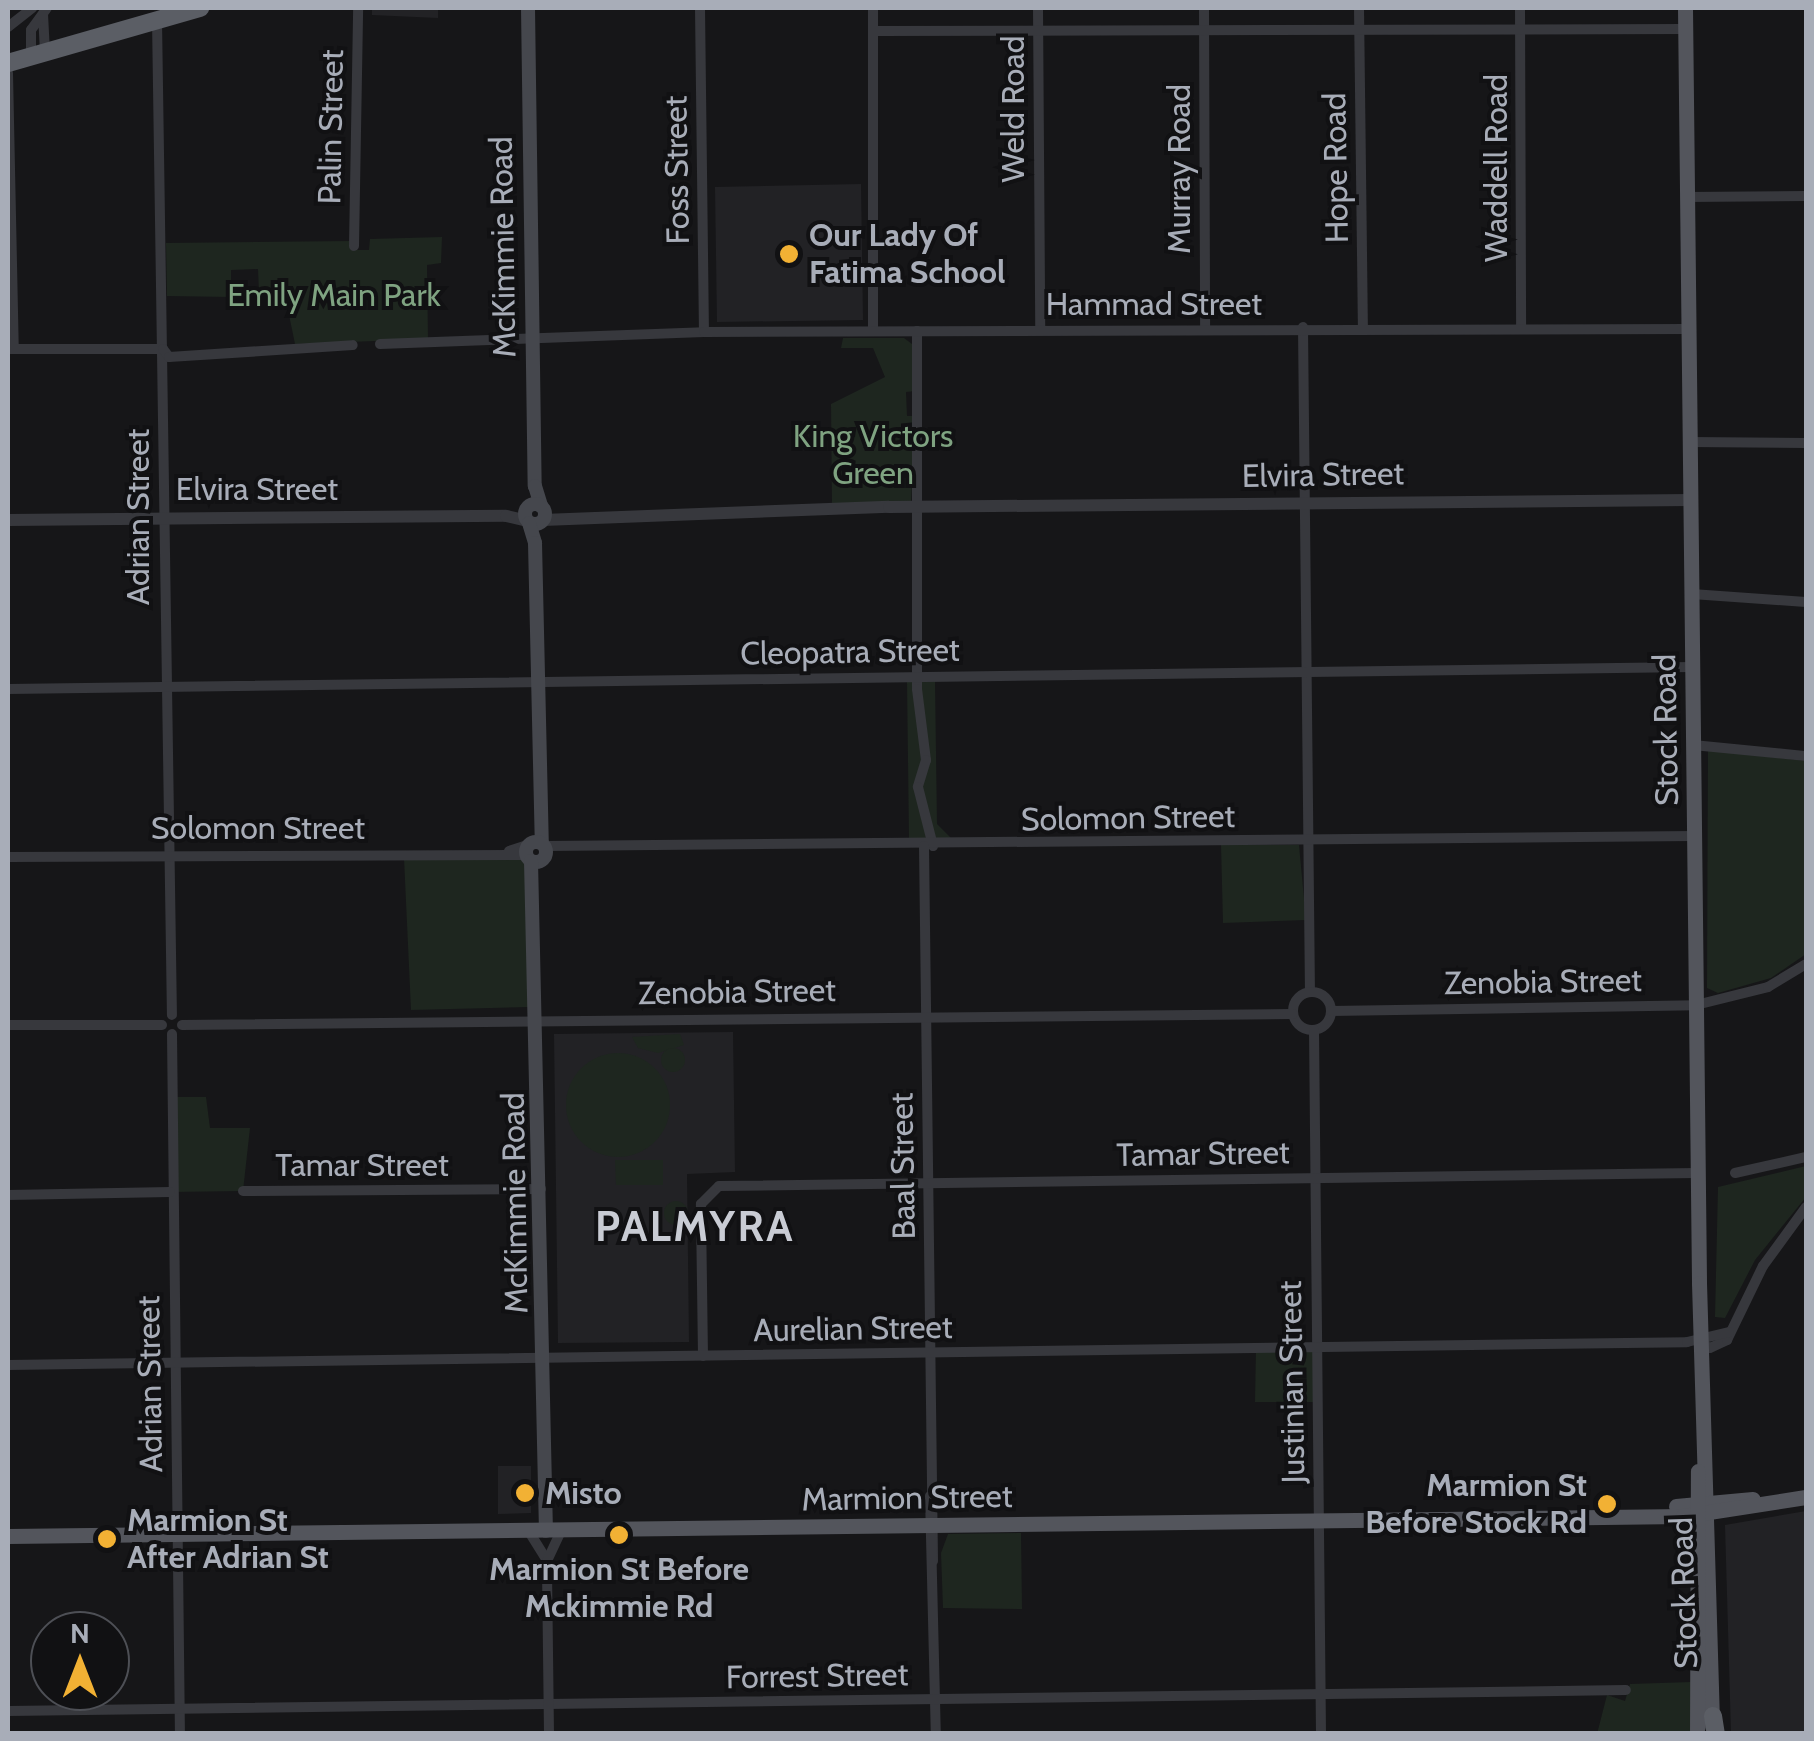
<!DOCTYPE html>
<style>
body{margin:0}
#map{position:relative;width:1814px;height:1741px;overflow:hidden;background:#161618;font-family:Cabin,sans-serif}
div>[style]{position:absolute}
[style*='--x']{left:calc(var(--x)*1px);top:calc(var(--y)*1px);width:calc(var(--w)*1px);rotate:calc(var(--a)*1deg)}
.built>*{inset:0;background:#222225}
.green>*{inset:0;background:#1e261f}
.round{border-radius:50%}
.minor>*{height:10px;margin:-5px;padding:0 5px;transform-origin:5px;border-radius:5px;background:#37383d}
.minor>.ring{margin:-5px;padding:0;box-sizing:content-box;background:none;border:10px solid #37383d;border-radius:50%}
.tertiary>*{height:12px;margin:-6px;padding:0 6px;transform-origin:6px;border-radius:6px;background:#37383d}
.secondary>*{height:14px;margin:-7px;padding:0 7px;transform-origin:7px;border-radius:7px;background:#45474d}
.secondary>.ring{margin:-7px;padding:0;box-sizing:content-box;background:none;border:14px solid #45474d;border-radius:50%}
.primary>*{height:15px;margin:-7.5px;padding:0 7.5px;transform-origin:7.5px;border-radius:7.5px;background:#53555c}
.trunk>*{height:18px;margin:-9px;padding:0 9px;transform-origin:9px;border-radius:9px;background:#5b5e65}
.dots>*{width:28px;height:28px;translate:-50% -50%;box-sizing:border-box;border:5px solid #111113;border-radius:50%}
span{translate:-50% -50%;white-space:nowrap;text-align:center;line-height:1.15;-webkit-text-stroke:8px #111113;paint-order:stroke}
.street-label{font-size:32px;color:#a8adb8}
.poi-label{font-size:32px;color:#a8adb8;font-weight:700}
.left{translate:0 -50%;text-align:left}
.right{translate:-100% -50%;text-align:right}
.park-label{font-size:32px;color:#7fa381}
.district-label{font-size:42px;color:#c9ccd4;font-weight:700;letter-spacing:2.5px}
.frame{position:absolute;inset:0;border:10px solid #a8adb8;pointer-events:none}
.north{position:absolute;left:30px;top:1611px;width:100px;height:100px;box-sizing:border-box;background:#111113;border:2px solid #4d4f55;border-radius:50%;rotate:0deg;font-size:28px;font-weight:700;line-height:40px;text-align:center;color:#a8adb8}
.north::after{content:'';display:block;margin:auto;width:35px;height:45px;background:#f2b134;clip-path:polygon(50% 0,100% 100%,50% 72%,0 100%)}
</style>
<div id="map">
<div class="built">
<div style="clip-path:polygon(372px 8px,438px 8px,438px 18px,372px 15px)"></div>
<div style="clip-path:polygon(861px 184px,863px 320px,717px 322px,715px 187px)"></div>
<div style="clip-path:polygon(733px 1032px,735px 1172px,687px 1174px,689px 1342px,558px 1343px,554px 1034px)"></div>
<div style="clip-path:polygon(498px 1466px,531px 1466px,531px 1513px,498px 1514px)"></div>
<div style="clip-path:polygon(1806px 1511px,1806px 1733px,1731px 1733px,1725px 1525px)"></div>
</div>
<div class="green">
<div style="clip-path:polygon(442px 237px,441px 263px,427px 265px,428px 339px,295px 344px,287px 305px,276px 304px,275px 293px,259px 293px,258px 269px,231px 270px,231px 297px,167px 296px,166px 243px,351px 241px,351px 250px,369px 250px,370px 239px)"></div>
<div style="clip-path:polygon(843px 338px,904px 338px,912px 344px,915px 391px,906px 392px,907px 416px,915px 416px,911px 503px,832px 506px,831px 404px,885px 377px,873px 348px,841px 348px)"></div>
<div style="clip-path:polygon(935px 681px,937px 824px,952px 839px,909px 839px,907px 682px)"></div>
<div style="clip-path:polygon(1708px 750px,1806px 761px,1806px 954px,1771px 978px,1718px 993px,1707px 988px)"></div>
<div style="clip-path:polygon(1221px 845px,1299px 845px,1306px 920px,1223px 923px)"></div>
<div style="clip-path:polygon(404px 858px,519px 858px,526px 864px,528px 1007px,411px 1010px)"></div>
<div style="clip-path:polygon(680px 1034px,684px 1045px,658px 1053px,638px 1048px,632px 1037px)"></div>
<div class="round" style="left:661px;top:1048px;width:24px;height:24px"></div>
<div class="round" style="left:566px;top:1053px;width:104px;height:104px"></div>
<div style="clip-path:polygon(170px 1097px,206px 1097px,210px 1128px,250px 1128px,243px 1191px,170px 1192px)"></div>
<div style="clip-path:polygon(615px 1160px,663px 1160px,663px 1185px,616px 1185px)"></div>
<div style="clip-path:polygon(1806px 1166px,1806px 1197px,1755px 1260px,1725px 1318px,1715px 1317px,1718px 1187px)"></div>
<div class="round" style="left:664px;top:1201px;width:24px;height:24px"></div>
<div style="clip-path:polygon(1314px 1348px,1317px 1402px,1255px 1402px,1256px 1349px)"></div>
<div style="clip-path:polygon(1021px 1533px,1022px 1609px,943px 1608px,941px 1553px,948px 1534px)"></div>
<div style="clip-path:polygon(1691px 1682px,1690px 1733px,1597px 1734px,1607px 1695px,1625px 1701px,1630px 1684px)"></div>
</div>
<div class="minor">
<div style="--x:700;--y:8;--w:324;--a:89.3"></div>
<div style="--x:1038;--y:8;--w:322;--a:89.6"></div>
<div style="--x:1204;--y:8;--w:322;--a:89.8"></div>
<div style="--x:1359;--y:8;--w:320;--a:89.3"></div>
<div style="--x:1520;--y:8;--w:320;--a:89.8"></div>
<div style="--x:43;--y:14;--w:38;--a:87"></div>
<div style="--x:157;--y:20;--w:995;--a:89.14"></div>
<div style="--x:8;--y:27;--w:31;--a:-38"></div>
<div style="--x:873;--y:31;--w:812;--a:-0.14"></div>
<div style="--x:31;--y:56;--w:26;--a:-90"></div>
<div style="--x:31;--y:30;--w:27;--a:-54"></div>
<div style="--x:8;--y:73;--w:276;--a:88.8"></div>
<div style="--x:1687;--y:197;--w:119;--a:-0.5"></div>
<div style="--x:354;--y:246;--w:238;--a:-89"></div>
<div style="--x:1303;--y:327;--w:664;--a:89.4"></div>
<div style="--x:873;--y:331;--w:323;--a:-90"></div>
<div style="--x:917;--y:331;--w:358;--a:90"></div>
<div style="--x:917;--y:689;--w:72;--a:82.8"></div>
<div style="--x:926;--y:760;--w:28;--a:107"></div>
<div style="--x:918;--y:787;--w:61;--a:75.7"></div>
<div style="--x:380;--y:344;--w:324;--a:-2.1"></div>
<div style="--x:704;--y:332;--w:985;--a:-0.17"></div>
<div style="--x:8;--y:349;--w:155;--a:0"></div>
<div style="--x:163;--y:349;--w:10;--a:53"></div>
<div style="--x:169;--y:357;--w:184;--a:-3.7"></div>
<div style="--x:1690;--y:442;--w:116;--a:0.5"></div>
<div style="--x:1692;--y:594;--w:114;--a:4"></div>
<div style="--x:8;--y:689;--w:1684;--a:-0.75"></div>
<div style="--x:1693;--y:745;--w:114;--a:5.6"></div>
<div style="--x:545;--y:846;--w:1149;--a:-0.5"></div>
<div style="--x:924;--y:846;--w:715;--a:89.28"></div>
<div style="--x:509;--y:851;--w:20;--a:-18"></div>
<div style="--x:8;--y:857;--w:518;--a:-0.22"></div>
<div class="ring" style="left:1293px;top:992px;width:28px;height:28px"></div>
<div style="--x:1331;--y:1011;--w:365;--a:-0.9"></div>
<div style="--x:1696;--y:1005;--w:74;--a:-14"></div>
<div style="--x:1768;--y:987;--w:44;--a:-31.2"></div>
<div style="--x:8;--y:1025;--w:154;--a:0"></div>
<div style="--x:182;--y:1025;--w:1111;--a:-0.57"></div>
<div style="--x:1314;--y:1030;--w:704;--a:89.43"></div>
<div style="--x:172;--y:1034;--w:700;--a:89.35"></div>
<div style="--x:1735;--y:1173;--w:73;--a:-12.7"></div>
<div style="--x:243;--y:1191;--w:298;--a:-0.4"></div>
<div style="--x:8;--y:1195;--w:162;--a:-1.1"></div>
<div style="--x:1701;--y:1343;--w:10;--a:29"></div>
<div style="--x:1710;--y:1348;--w:19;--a:-25"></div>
<div style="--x:1727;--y:1340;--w:82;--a:-64.1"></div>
<div style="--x:1763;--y:1266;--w:73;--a:-53.9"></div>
<div style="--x:703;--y:1356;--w:152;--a:-90.8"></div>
<div style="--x:701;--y:1204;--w:25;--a:-45"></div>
<div style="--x:719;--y:1186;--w:978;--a:-0.76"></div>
<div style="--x:8;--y:1365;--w:1679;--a:-0.78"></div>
<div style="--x:1687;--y:1342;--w:43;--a:-13.4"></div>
<div style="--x:930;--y:1496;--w:238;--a:88.6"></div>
<div style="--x:528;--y:1530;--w:36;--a:58"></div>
<div style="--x:8;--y:1711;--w:1618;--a:-0.74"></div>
<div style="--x:549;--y:1734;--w:173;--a:-90.7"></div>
<div style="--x:547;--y:1561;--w:33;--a:-65"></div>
</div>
<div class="tertiary">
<div style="--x:8;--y:520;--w:498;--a:-0.5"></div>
<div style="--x:506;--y:516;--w:22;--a:13"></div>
<div style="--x:543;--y:520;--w:346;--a:-2.2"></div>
<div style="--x:889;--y:507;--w:802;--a:-0.5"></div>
</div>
<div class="secondary">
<div style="--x:528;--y:8;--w:478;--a:89.2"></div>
<div style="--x:535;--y:486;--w:21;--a:73"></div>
<div class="ring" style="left:525px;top:504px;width:6px;height:6px"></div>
<div style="--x:529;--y:523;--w:21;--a:73"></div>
<div style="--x:535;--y:543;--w:300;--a:88.7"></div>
<div class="ring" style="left:526px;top:842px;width:6px;height:6px"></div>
<div style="--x:531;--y:861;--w:670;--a:88.72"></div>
</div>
<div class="primary">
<div style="--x:1685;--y:8;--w:1275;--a:89.37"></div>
<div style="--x:1699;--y:1283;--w:444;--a:88.3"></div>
<div style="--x:1676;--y:1506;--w:77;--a:-5.2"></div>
<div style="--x:8;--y:1536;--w:1675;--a:-0.68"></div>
<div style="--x:1683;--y:1516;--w:124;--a:-8.8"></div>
<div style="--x:1697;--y:1734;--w:263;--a:-89.8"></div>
</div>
<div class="trunk">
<div style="--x:8;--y:63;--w:200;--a:-16"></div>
<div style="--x:1713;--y:1716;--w:18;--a:81"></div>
</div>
<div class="dots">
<div style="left:789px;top:254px;background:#f2b134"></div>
<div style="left:525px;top:1493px;background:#f2b134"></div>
<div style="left:1607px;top:1504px;background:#f2b134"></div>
<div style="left:619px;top:1535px;background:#f2b134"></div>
<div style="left:107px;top:1539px;background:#f2b134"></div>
</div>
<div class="street-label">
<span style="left:1013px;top:109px;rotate:-90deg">Weld Road</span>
<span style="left:331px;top:127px;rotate:-89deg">Palin Street</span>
<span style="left:1336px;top:168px;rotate:-91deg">Hope Road</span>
<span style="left:1496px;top:168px;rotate:-90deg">Waddell Road</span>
<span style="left:1179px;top:169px;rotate:-90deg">Murray Road</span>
<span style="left:677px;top:170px;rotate:-91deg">Foss Street</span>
<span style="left:503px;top:247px;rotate:-91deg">McKimmie Road</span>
<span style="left:1154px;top:304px">Hammad Street</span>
<span style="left:1323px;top:475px;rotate:-1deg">Elvira Street</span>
<span style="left:257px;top:489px">Elvira Street</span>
<span style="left:138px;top:517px;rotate:-90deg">Adrian Street</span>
<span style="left:850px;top:652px;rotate:-1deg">Cleopatra Street</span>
<span style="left:1666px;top:730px;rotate:-91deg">Stock Road</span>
<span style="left:1128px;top:818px;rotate:-1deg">Solomon Street</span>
<span style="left:258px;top:828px">Solomon Street</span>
<span style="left:1543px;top:982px;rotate:-1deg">Zenobia Street</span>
<span style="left:737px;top:992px;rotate:-1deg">Zenobia Street</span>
<span style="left:1203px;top:1154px;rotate:-1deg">Tamar Street</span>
<span style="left:362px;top:1165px">Tamar Street</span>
<span style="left:903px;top:1166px;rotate:-91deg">Baal Street</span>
<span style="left:515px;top:1203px;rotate:-91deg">McKimmie Road</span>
<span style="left:853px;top:1329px;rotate:-1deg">Aurelian Street</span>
<span style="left:1292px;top:1382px;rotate:-91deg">Justinian Street</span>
<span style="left:150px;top:1384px;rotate:-91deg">Adrian Street</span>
<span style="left:907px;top:1498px;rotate:-1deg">Marmion Street</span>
<span style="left:1684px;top:1593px;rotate:-92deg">Stock Road</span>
<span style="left:817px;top:1676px;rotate:-1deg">Forrest Street</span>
</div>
<div class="poi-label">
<span class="left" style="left:809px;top:254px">Our Lady Of<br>Fatima School</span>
<span class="right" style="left:1587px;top:1504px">Marmion St<br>Before Stock Rd</span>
<span class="left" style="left:545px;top:1493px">Misto</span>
<span class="left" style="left:127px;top:1539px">Marmion St<br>After Adrian St</span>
<span style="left:619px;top:1588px">Marmion St Before<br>Mckimmie Rd</span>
</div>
<div class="park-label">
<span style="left:334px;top:295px">Emily Main Park</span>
<span style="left:873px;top:455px">King Victors<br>Green</span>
</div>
<div class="district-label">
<span style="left:695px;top:1226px">PALMYRA</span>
</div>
<div class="frame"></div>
<div class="north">N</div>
</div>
